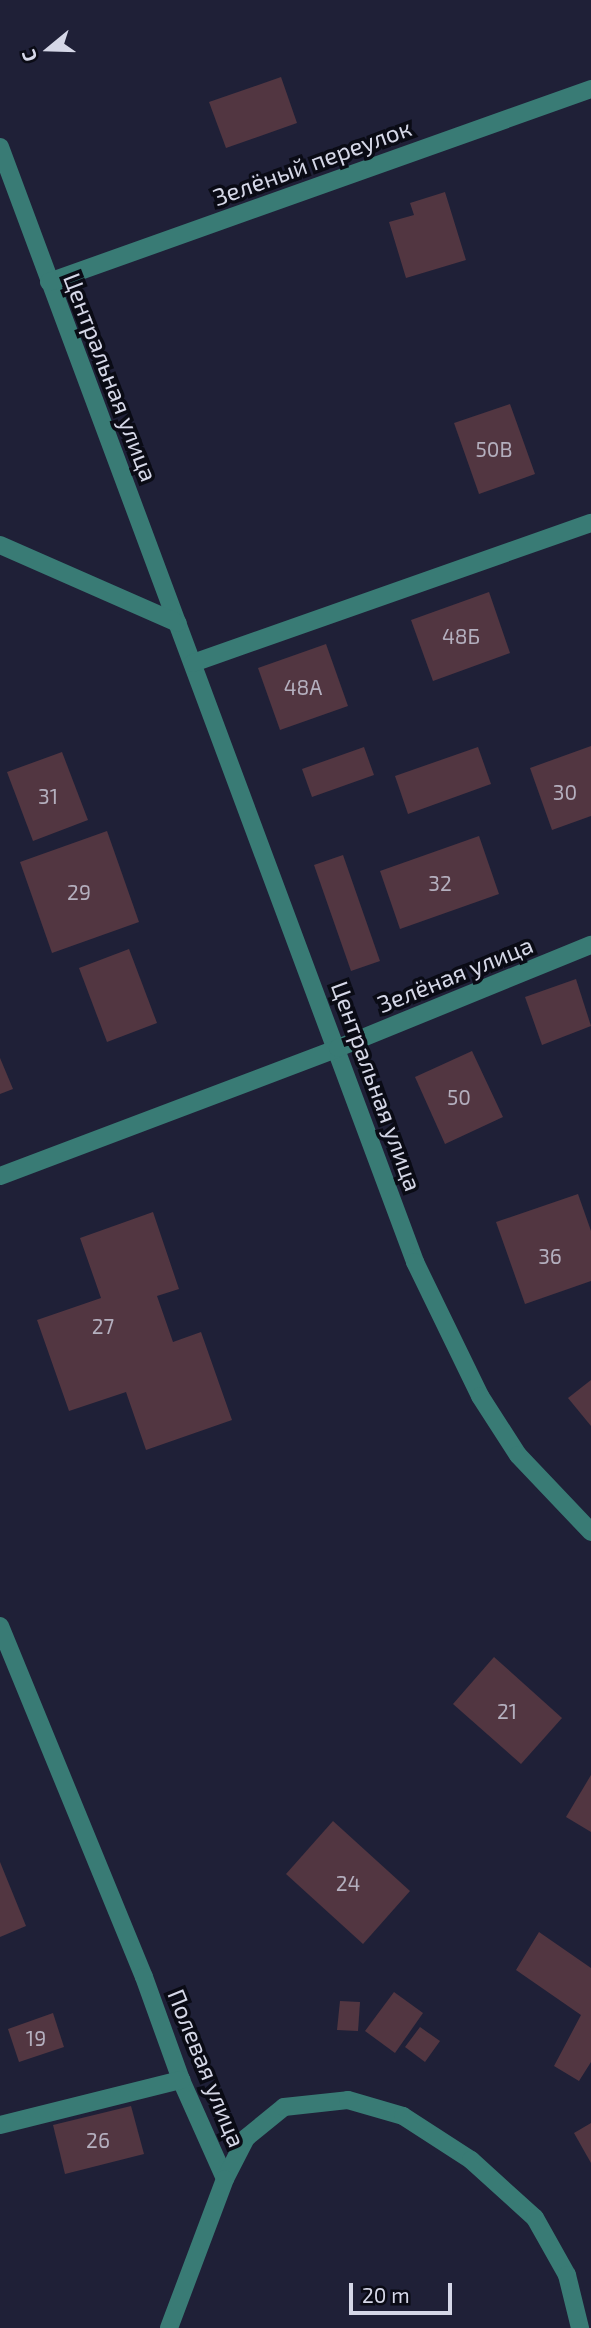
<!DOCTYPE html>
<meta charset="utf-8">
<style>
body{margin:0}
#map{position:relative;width:591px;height:2328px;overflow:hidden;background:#1f2037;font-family:"Exo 2",sans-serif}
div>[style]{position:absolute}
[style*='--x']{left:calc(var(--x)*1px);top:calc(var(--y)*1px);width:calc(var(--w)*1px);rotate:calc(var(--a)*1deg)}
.building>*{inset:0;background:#523641}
.minor>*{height:18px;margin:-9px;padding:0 9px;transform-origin:9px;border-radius:9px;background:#397b75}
span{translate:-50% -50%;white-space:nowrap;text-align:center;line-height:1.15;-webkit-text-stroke:7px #0a0b15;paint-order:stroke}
.number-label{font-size:21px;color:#b4afbe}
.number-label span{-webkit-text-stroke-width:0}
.street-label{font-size:24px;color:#d5d7e7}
.north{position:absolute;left:14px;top:14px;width:70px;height:70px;-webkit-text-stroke:5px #0a0b15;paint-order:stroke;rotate:251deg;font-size:19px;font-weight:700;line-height:28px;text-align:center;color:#d5d7e7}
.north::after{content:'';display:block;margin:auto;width:24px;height:32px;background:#d5d7e7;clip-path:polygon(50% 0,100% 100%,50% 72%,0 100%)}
.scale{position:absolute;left:349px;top:2283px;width:103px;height:32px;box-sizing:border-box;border:4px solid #d5d7e7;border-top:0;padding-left:9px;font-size:21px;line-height:24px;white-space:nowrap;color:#d5d7e7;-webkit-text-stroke:5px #0a0b15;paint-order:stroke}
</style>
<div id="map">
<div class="building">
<div style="clip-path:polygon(281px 77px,297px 123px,226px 148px,209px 102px)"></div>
<div style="clip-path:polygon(445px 192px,466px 260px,406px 278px,389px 222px,414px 215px,410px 203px)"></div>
<div style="clip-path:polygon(510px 404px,535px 474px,479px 494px,454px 423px)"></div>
<div style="clip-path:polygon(489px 592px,510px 653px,433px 681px,411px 620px)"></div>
<div style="clip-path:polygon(326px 644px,348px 706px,280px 730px,258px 668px)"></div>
<div style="clip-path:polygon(591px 746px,591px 816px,552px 830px,530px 768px)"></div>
<div style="clip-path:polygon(364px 747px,374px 775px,312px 797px,302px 769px)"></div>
<div style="clip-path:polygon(478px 747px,491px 784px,408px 814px,395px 776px)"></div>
<div style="clip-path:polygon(62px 752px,88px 820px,33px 841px,7px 772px)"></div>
<div style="clip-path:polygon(107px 831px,139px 922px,52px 953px,20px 862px)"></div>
<div style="clip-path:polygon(479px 836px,499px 894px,400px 929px,380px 871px)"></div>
<div style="clip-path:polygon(343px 855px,380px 961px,351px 971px,314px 865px)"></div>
<div style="clip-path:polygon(129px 949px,157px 1023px,107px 1042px,79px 968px)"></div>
<div style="clip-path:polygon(576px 979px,591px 1026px,542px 1045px,525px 997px)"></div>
<div style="clip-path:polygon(472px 1051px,503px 1117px,445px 1144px,415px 1077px)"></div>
<div style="clip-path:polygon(0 1058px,13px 1089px,0 1094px)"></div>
<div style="clip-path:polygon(578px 1194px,591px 1231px,591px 1281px,525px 1304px,496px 1222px)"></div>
<div style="clip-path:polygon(153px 1212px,179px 1289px,157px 1296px,173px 1342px,201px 1332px,232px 1420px,146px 1450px,126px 1392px,69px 1411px,37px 1320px,101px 1298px,80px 1238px)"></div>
<div style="clip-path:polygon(591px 1380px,591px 1426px,568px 1398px)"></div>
<div style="clip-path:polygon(494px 1657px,562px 1718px,521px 1764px,453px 1704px)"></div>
<div style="clip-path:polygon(591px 1775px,591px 1832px,566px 1817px)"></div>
<div style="clip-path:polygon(333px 1821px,410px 1891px,363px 1944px,286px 1874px)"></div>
<div style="clip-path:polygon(0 1862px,26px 1926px,0 1937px)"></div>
<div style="clip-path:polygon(539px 1932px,591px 1968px,591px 2062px,579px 2081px,554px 2066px,581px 2015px,516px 1970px)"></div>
<div style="clip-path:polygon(394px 1992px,423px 2013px,395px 2053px,365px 2031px)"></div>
<div style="clip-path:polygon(340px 2001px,360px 2002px,358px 2031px,337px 2030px)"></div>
<div style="clip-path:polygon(53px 2013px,64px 2047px,19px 2062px,8px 2029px)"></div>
<div style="clip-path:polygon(420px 2027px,440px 2041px,425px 2062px,405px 2047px)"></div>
<div style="clip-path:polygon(131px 2106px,144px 2154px,65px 2174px,53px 2125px)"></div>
<div style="clip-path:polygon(591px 2123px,591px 2163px,574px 2133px)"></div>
</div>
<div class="minor">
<div style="--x:0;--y:147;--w:1190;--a:69.58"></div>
<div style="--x:415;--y:1262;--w:149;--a:64.1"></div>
<div style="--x:480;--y:1396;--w:70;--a:57.2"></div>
<div style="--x:518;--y:1455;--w:106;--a:46.5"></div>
<div style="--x:49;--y:282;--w:575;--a:-19.6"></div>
<div style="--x:0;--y:545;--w:194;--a:23.7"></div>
<div style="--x:193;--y:663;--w:422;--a:-19.4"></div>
<div style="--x:0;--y:1176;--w:361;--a:-20.7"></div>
<div style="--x:338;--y:1048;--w:273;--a:-22.2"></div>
<div style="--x:0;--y:1626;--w:379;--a:67.7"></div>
<div style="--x:144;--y:1977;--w:109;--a:70.2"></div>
<div style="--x:181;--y:2080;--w:108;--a:66"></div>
<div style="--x:225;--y:2179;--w:46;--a:-62.9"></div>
<div style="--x:246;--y:2138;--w:49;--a:-39.2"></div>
<div style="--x:284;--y:2107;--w:64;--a:-6.2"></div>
<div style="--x:348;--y:2100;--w:57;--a:16.2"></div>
<div style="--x:403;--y:2116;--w:81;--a:32.9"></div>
<div style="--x:471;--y:2160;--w:86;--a:42.2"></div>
<div style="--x:535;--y:2218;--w:65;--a:60.7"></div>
<div style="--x:567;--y:2275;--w:55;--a:76.2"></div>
<div style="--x:0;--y:2125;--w:187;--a:-14"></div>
<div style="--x:169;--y:2328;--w:159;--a:-69.4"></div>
</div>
<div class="number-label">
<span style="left:494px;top:449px">50В</span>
<span style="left:461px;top:636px">48Б</span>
<span style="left:303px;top:687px">48А</span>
<span style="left:565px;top:792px">30</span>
<span style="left:48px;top:796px">31</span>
<span style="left:440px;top:883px">32</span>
<span style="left:79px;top:892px">29</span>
<span style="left:459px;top:1097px">50</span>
<span style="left:550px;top:1256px">36</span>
<span style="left:103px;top:1326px">27</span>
<span style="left:507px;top:1711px">21</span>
<span style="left:348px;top:1883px">24</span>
<span style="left:36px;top:2038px">19</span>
<span style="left:98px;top:2140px">26</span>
</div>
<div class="street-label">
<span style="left:312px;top:162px;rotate:-20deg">Зелёный переулок</span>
<span style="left:111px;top:377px;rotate:69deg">Центральная улица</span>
<span style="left:455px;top:974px;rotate:-22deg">Зелёная улица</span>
<span style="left:377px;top:1086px;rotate:70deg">Центральная улица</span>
<span style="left:207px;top:2068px;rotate:68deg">Полевая улица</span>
</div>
<div class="north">С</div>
<div class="scale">20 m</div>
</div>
